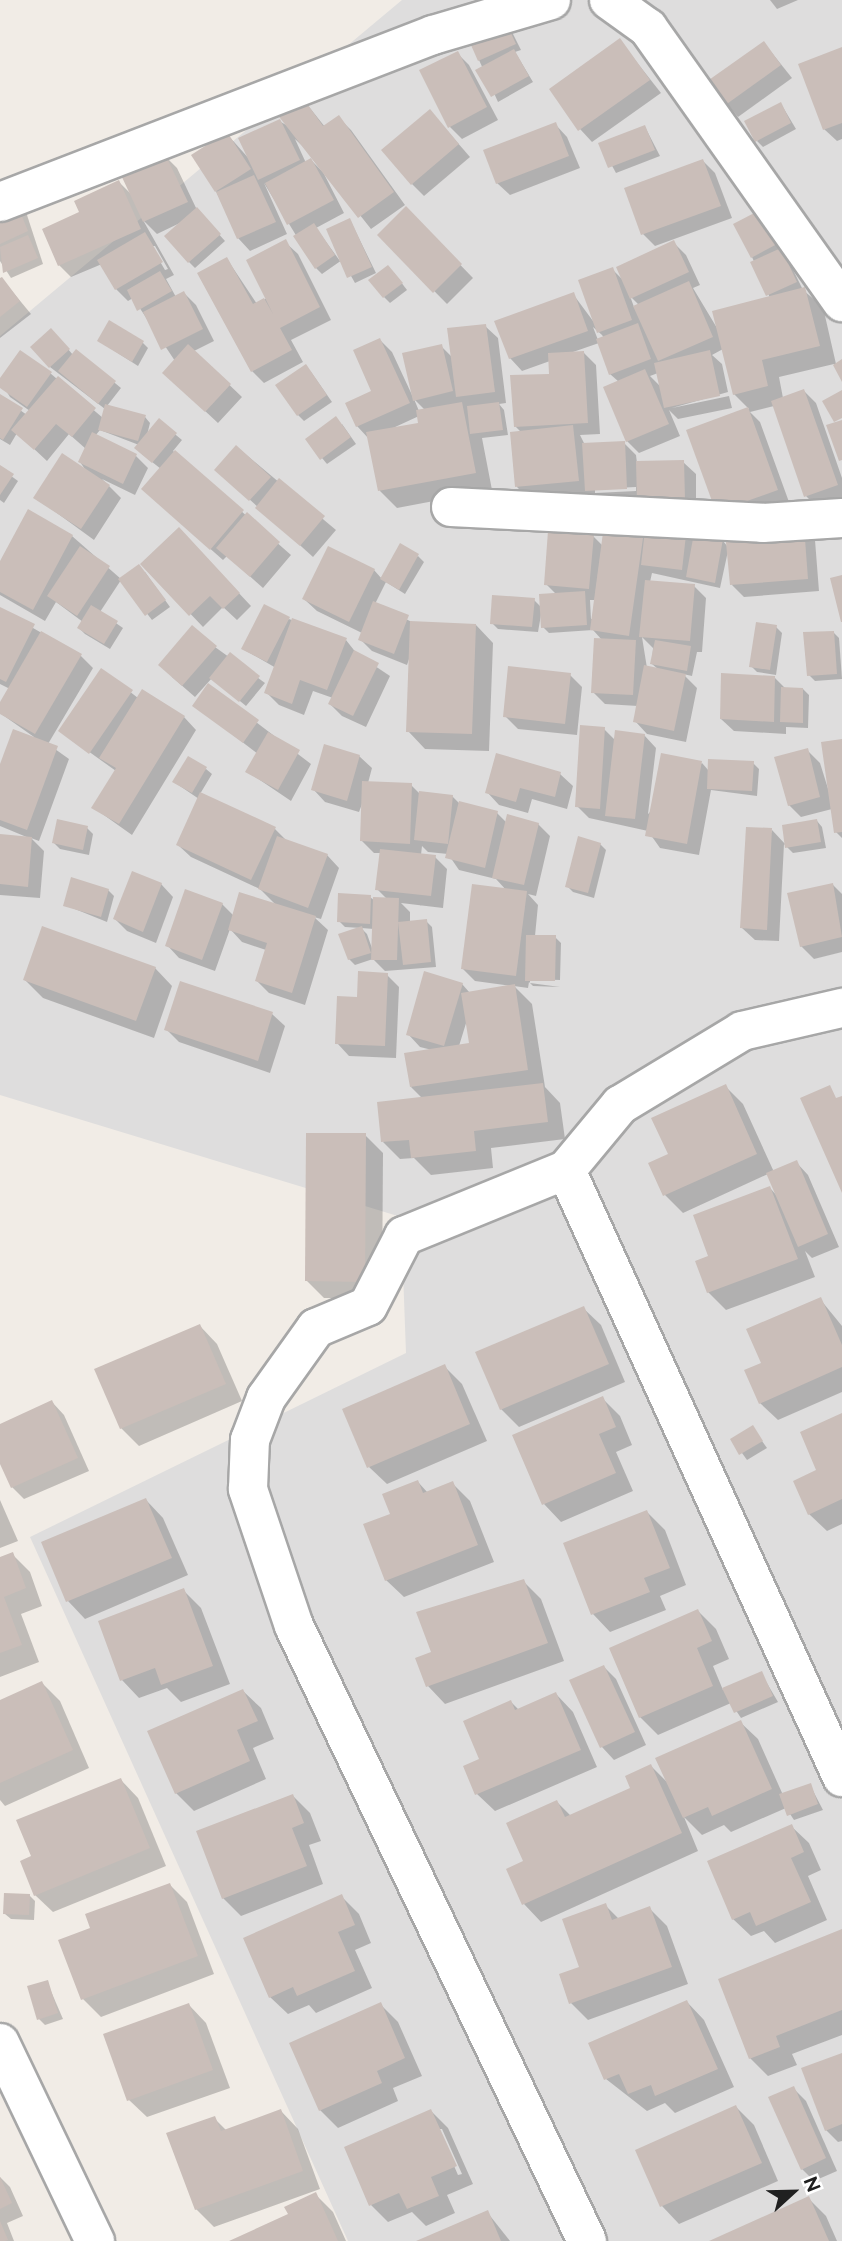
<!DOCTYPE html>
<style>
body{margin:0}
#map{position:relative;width:842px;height:2241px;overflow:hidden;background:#f1ece6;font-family:Raleway,sans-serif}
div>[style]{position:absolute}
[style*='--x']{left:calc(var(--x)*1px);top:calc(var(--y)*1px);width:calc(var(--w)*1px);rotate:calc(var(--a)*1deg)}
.residential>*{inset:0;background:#dedddd}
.shadow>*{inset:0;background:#0003}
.building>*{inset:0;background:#cabeb9}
.roads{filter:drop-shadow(2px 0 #a7a7a7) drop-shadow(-2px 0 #a7a7a7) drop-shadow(0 2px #a7a7a7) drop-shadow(0 -2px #a7a7a7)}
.minor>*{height:38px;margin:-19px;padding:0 19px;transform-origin:19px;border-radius:19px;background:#fff}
span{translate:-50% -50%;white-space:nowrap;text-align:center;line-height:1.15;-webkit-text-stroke:5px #fff;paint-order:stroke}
.north{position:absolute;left:758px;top:2157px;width:70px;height:70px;-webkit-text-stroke:5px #fff;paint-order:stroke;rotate:68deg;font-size:19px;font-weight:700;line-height:28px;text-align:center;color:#202020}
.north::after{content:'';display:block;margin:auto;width:24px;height:32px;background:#202020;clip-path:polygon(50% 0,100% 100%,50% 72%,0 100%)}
</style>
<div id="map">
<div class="residential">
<div style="clip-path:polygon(402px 0,842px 0,842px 2241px,348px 2241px,30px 1537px,406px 1353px,401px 1217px,0 1095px,0 336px)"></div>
</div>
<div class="shadow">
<div style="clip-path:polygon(770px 0,798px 0,777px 9px)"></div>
<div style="clip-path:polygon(510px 28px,521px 50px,515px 52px,533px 82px,498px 102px,479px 60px)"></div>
<div style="clip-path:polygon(620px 41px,661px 93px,592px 142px,580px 129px)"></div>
<div style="clip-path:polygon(764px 43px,792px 78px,738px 117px,709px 82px)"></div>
<div style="clip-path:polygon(842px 49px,842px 139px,837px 141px,824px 129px)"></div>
<div style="clip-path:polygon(457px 53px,469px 65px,498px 120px,462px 139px,450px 127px)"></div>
<div style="clip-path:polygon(298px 93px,325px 127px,339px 118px,351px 130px,405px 205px,371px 229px,313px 156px,295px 139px,306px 163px,311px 160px,323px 172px,344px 213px,316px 228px,340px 261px,350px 220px,376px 273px,355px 283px,342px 260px,322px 274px,316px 268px,264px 183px,287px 234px,250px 251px,238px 238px,216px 191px,227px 134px,251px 161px,279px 121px,288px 126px)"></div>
<div style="clip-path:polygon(781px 104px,796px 129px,763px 147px,757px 141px)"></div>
<div style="clip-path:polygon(430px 111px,470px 157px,424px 196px,412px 184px)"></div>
<div style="clip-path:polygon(555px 124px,567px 137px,580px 168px,510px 195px,497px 183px)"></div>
<div style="clip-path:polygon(645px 127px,660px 156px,616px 173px,600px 144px)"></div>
<div style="clip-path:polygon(evenodd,165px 156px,177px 168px,197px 210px,225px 241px,195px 268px,189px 262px,182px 222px,157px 234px,143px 220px,174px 275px,166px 279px,176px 297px,184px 293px,196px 305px,214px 341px,194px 351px,242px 397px,218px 423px,177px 385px,175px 361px,133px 298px,128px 301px,116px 289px,102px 264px,71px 277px,59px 265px,81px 213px,119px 182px,131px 194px,165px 156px,151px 246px,155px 246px,168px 269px,165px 270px,151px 246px)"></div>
<div style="clip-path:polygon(703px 161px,715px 173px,732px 218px,655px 246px,643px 234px)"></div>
<div style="clip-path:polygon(0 205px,26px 212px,43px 264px,11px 278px,0 261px)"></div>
<div style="clip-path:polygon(406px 209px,473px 278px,447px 304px,379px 235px)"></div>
<div style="clip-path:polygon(evenodd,767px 217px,803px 290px,823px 307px,836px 364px,842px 361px,842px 378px,834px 364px,779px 377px,783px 398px,804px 391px,816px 403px,842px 478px,842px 500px,818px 508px,806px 496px,774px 406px,750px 412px,760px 422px,789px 502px,730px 524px,689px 431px,749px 409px,734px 394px,723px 349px,712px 355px,722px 364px,728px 392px,672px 408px,729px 396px,732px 408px,678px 419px,669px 410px,680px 436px,639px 453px,627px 441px,619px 382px,610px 374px,599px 343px,573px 352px,584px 353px,596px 365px,600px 434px,580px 435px,585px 445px,624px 443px,636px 455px,637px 463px,683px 462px,696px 474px,696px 512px,599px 503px,589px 493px,529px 499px,517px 487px,522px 433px,515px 426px,551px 375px,550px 361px,522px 371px,510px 358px,573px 294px,596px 325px,612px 269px,624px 281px,674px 243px,686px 255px,700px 285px,693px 288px,720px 333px,770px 298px,752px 257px,767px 217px,630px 296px,639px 305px,634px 307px,630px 296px,767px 217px,593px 327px,602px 335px,604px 338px,598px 340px,593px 327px,767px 217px,658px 373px,662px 388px,650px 376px,658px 373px,767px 217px,636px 487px,636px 491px,595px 493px,595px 489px,636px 487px)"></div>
<div style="clip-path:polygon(285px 242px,298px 254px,331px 320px,291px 340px,303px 362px,264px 383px,252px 371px,227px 259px,257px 304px,267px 298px)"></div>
<div style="clip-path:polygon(394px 273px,407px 290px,390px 303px,384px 297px)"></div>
<div style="clip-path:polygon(2px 279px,31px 314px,0 338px,0 280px)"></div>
<div style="clip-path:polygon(evenodd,485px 326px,498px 338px,506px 403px,499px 404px,504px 410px,508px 435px,482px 438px,492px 490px,397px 508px,380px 491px,369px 439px,357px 426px,373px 392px,380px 340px,392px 352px,412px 395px,441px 346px,452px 357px,485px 326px,414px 399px,425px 410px,419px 411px,414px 399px,485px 326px,419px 416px,420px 424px,393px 428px,419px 416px)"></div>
<div style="clip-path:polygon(57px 336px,73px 355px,76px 351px,121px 388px,107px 406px,145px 417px,150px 423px,147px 435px,159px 421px,182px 440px,173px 451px,291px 555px,263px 588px,227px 556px,223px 560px,156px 501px,161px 469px,142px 454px,139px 445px,100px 430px,95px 436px,136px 456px,148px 468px,135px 495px,102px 479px,121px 498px,94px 540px,35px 497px,87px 472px,80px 462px,86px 449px,69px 434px,47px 461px,17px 433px,10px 445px,0 439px,0 396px,27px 415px,30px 411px,10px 397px,0 381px,50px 373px,103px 418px,105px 409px,50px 367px)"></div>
<div style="clip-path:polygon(99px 341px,142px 342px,148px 348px,138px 366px)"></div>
<div style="clip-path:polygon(311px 372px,332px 402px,304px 421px,298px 415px)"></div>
<div style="clip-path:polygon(342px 424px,356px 444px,327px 464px,322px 458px)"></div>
<div style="clip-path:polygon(237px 447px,336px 530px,313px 557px,217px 470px)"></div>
<div style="clip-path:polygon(0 468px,18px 481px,4px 503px,0 500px)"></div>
<div style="clip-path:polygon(evenodd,606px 527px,723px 541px,728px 547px,803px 527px,815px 540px,819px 591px,744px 597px,732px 585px,728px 551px,720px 588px,652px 573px,650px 582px,694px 586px,706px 598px,702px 652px,697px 652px,692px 676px,683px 674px,697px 688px,686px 742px,647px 734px,635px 721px,638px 706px,605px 704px,593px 692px,602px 640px,593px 630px,549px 633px,543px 627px,542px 609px,538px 632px,498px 629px,492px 623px,534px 600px,542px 608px,556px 594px,546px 584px,593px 536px,603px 546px,606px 527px,590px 600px,596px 600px,593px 619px,591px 619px,590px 600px,606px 527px,642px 637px,653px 648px,652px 664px,659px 670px,647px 668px,642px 637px)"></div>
<div style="clip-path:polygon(72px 536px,121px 579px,145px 572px,170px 607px,152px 620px,121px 580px,100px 612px,123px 628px,110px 649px,85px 634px,79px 628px,83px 622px,56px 602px,45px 621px,0 595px,0 565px)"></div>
<div style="clip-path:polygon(191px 542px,251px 606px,237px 620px,223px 607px,203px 627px,143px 564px)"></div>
<div style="clip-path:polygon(418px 556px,424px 562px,405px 594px,386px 582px,375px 604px,414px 623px,476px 625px,493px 643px,489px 751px,425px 749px,408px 731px,410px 656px,407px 665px,372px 651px,360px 639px,362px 633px,317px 611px,304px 599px,374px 570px,382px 579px)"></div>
<div style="clip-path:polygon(0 609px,80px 655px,93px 668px,48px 744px,69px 759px,39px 841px,31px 838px,44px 851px,40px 898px,0 895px,0 836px,29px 838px,0 826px,0 769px,34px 737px,0 713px,10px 689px,0 684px)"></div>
<div style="clip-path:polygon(289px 619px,346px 640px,357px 654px,390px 676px,366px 727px,342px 716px,330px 704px,333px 698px,313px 691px,304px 715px,279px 705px,267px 693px,276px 668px,243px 649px)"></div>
<div style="clip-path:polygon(776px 627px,782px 633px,776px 675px,757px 672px,751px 666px)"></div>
<div style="clip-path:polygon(833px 632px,839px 638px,842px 679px,815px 681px,809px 675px)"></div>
<div style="clip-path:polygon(215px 647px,265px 683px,246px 706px,212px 678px,195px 697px,172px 677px)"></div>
<div style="clip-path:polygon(102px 670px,138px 698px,184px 717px,196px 730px,132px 835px,94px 808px,116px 771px,60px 731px)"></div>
<div style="clip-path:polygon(570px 675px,582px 687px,577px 735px,518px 729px,505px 716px)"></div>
<div style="clip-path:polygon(775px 678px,786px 689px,803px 689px,809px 695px,808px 728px,786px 727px,786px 734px,734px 731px,721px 719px)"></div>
<div style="clip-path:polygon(209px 686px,311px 764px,291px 801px,248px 772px,258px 754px,195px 706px)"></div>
<div style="clip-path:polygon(604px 729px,615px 740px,644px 735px,656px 748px,648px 814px,702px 763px,709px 771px,753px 763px,759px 769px,757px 796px,711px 790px,699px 855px,660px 848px,648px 831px,589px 818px,577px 806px)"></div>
<div style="clip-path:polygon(842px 741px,842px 838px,836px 832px,832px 809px,801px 817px,789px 805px,807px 750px,820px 763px,830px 795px)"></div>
<div style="clip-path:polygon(evenodd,359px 756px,372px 768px,368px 783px,411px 785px,419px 793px,452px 796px,459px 803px,497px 813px,506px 822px,538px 824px,550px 836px,536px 896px,528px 894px,538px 905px,535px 936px,555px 937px,561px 943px,560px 980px,530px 979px,530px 983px,560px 987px,533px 986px,529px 982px,528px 988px,514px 986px,532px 1004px,545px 1087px,560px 1103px,565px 1139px,491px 1148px,493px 1168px,431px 1175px,414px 1158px,400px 1159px,383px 1142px,423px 1099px,411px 1087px,432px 1050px,420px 1047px,408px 1034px,462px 984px,470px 993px,511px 986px,475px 981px,463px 969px,507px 891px,496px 879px,459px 870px,448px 854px,428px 852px,422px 846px,421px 855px,435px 857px,447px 869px,443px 908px,401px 903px,410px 912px,410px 923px,426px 921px,432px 927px,436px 967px,385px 971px,373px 959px,355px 965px,349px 959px,361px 928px,345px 927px,339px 921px,370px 897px,375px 901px,387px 899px,377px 889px,381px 853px,374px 853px,362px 841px,362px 804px,359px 812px,325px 802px,313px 789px,359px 756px,361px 928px,374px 929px,373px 951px,367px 934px,361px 928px,359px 756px,467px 1020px,471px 1044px,459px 1046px,467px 1020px)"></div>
<div style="clip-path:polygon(206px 769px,212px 774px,200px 794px,275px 829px,287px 841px,327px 855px,339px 868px,321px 919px,314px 917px,328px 930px,305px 1005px,269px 993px,257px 981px,266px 950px,242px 942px,230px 929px,215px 971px,179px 958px,167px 945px,222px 904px,234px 916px,277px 906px,260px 889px,191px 857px,178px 845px,199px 799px,174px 782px)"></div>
<div style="clip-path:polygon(560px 774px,573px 786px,567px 809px,532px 799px,528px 813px,499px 805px,487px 792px)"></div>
<div style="clip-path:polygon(817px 821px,822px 827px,826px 848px,793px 853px,784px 844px,779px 941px,755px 940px,742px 928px,772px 830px,786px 845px)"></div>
<div style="clip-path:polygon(87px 828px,93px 834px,89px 855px,60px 849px,54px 843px)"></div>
<div style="clip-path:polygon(600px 844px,606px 850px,594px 898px,573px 892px,567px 886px)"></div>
<div style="clip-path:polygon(161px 884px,173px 897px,156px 943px,127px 931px,115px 919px)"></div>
<div style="clip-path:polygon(832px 884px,842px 894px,842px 952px,814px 959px,801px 946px)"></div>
<div style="clip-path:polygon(108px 890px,114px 896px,107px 922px,65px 905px)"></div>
<div style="clip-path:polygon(155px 968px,172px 986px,154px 1038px,43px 998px,25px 980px)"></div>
<div style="clip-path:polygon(387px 975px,399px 987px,396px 1058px,349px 1056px,337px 1043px,359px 999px)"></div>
<div style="clip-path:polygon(181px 984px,272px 1014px,285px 1026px,270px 1073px,179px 1042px,166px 1029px)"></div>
<div style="clip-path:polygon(725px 1086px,743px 1104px,774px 1172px,796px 1162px,808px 1175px,839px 1247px,812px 1258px,805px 1251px,815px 1277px,726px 1310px,708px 1292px,711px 1257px,770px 1188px,778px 1197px,768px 1174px,683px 1213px,665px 1195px,650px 1164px,670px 1155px)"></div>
<div style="clip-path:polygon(365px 1135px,383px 1153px,382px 1298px,324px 1298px,306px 1280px)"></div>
<div style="clip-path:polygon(820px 1299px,842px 1326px,842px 1392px,778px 1420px,760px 1403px,763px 1364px)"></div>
<div style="clip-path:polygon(583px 1308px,601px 1325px,625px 1382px,519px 1427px,501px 1409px)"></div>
<div style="clip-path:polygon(200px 1326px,217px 1344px,242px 1401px,139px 1446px,121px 1428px)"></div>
<div style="clip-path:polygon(445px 1367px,462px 1384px,487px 1441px,387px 1484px,369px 1467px)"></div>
<div style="clip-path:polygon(602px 1398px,620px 1416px,632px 1445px,616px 1452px,633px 1491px,561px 1522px,544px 1504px)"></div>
<div style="clip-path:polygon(52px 1402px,64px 1415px,89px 1471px,24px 1499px,12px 1487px,0 1459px,0 1426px)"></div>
<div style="clip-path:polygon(842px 1415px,842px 1524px,827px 1531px,809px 1514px,819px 1471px)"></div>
<div style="clip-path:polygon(752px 1427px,767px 1448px,747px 1460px,732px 1439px)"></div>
<div style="clip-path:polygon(418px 1482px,428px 1493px,452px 1483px,470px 1501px,494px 1562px,404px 1597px,386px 1580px,392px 1515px)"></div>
<div style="clip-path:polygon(0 1500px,18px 1541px,0 1548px)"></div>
<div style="clip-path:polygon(146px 1500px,163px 1518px,188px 1575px,85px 1619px,68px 1601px)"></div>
<div style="clip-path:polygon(647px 1512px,665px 1530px,686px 1585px,660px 1596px,666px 1610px,610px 1632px,593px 1614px,566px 1544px)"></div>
<div style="clip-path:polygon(12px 1554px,30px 1572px,42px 1606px,21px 1614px,39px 1662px,0 1677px,0 1559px)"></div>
<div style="clip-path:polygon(523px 1581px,541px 1599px,564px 1661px,445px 1704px,428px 1686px,417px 1659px,433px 1653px)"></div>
<div style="clip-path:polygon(184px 1591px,201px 1608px,230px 1684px,181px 1702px,167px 1688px,139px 1698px,122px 1680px)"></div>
<div style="clip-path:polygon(698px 1611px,716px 1629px,729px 1659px,713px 1666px,723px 1690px,761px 1673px,778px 1702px,741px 1718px,731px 1703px,658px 1735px,640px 1717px)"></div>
<div style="clip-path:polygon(604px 1667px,616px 1679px,646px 1745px,614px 1760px,602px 1747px,572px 1681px)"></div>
<div style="clip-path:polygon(42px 1683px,60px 1701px,89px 1768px,5px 1806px,0 1800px,0 1702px)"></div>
<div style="clip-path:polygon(243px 1691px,261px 1708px,274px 1739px,253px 1748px,266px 1779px,194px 1811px,176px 1793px)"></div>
<div style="clip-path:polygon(556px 1694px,573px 1712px,597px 1767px,495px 1811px,477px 1794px,481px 1760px,511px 1702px,519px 1710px)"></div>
<div style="clip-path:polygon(740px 1722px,758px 1739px,783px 1795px,810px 1785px,823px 1810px,794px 1820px,786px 1808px,731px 1832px,724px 1825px,702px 1835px,684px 1817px,698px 1851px,541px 1922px,524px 1904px,525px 1862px,557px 1802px,571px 1816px,632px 1788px,651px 1766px,668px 1783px)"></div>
<div style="clip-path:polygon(121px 1780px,138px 1798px,166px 1866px,53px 1912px,35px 1895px,33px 1857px)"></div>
<div style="clip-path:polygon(293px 1796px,310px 1813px,321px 1841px,309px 1845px,323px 1884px,241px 1916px,223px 1898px)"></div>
<div style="clip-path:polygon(791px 1826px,809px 1843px,821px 1870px,808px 1876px,827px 1920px,775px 1943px,764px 1931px,751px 1936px,733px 1919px)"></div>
<div style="clip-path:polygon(170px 1885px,187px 1902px,214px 1974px,101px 2017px,83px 1999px,93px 1929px)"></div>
<div style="clip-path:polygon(29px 1895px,35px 1901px,34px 1920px,11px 1919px,5px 1914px)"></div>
<div style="clip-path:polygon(341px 1896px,359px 1914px,371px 1943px,355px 1950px,372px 1988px,316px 2013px,309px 2005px,288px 2014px,270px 1997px)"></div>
<div style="clip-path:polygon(605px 1905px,619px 1919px,649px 1908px,667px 1926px,688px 1984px,588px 2020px,571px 2003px)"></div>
<div style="clip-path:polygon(842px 1931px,842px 2035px,792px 2054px,797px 2065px,768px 2076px,750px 2058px)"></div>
<div style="clip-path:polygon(47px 1982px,63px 2019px,45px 2025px,39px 2019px)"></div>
<div style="clip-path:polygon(687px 2002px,704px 2020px,734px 2087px,675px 2113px,665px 2103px,647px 2111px,606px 2079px)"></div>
<div style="clip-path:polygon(380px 2004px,398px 2022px,422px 2076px,393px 2088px,398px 2101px,338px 2128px,320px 2110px)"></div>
<div style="clip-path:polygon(189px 2005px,206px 2023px,230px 2088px,147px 2117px,129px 2100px)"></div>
<div style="clip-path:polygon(842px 2055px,842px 2141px,838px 2142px,826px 2130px)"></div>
<div style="clip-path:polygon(793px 2088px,806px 2101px,837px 2171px,814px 2181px,802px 2169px)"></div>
<div style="clip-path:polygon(736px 2107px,754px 2125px,778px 2181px,679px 2224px,662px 2206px,637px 2151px)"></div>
<div style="clip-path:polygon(281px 2111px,298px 2129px,320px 2189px,214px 2227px,196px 2209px,214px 2118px,227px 2131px)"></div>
<div style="clip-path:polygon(evenodd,431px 2111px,448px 2128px,473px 2184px,447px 2195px,455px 2213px,426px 2226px,412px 2212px,388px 2222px,371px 2205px,431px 2111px,438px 2129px,442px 2129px,462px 2174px,458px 2175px,438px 2129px)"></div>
<div style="clip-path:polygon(0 2177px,10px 2187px,23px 2216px,7px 2223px,14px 2241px,0 2241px)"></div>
<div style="clip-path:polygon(316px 2195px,333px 2212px,346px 2241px,233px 2241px,290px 2215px)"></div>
<div style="clip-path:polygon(808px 2198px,826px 2216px,837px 2241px,713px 2241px)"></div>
<div style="clip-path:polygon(487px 2212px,510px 2241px,420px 2241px)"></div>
</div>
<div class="building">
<div style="clip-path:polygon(505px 20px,516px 44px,478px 61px,467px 36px)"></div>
<div style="clip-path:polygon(620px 38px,650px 80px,578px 131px,549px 89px)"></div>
<div style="clip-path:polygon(764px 41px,781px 65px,724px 106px,706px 82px)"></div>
<div style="clip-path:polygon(842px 47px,842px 123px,823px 130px,798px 64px)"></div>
<div style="clip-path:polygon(514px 49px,529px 76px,491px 97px,475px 70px)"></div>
<div style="clip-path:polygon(458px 51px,487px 107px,448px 128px,419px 70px)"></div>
<div style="clip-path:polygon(298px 91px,323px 126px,339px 115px,394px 192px,358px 218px,273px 109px)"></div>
<div style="clip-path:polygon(781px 102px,791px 123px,755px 142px,744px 121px)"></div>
<div style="clip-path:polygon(430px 109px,459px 144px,411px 185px,381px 150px)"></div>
<div style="clip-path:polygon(280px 119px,300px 160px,258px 180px,238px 138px)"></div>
<div style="clip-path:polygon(556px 122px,569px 156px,496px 184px,483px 150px)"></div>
<div style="clip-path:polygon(645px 125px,655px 150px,608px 168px,598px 143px)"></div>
<div style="clip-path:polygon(227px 132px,251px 169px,215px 192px,191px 155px)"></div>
<div style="clip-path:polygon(165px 154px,188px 202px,143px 222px,121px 175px)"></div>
<div style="clip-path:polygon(311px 158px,334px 200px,287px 225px,265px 183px)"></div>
<div style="clip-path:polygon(703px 159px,721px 206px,641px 235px,624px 188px)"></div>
<div style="clip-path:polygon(254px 175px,276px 222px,237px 239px,216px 192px)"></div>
<div style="clip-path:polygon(119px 180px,141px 229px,58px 266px,42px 229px,79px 212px,74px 201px)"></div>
<div style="clip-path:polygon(14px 197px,28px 231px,0 244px,0 203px)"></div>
<div style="clip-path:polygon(406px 206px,462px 264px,433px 293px,377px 235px)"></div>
<div style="clip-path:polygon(197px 207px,221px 234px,188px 263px,164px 236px)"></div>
<div style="clip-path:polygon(762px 209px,779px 243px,751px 258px,733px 224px)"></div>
<div style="clip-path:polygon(350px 218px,372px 267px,347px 278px,326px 229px)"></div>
<div style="clip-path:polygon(314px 223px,335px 255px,315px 269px,293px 236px)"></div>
<div style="clip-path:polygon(145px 232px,163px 262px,115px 290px,97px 260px)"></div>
<div style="clip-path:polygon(28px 235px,38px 258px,3px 273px,0 247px)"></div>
<div style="clip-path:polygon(286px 239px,320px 307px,280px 328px,292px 350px,251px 372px,197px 273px,227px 257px,253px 304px,264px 298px,273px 314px,246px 260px)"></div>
<div style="clip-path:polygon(674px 240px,689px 272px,630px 299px,616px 267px)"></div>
<div style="clip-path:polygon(781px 248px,797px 282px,766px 296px,750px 262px)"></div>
<div style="clip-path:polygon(388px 265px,403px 283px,383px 298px,368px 280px)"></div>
<div style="clip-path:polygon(613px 267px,632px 320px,597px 333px,578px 280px)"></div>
<div style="clip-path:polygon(160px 271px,172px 291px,137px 311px,127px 290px)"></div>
<div style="clip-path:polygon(2px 277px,20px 301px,0 317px,0 278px)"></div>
<div style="clip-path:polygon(689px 281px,713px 337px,658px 361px,633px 306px)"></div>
<div style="clip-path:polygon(805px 287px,820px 346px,762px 360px,768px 386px,733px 395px,712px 311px)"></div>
<div style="clip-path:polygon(184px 291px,203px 329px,161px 350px,143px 312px)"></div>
<div style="clip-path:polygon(574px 292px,588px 331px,509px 359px,494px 321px)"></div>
<div style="clip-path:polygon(109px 320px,144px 341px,132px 362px,97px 341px)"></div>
<div style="clip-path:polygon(638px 323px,651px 359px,609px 375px,596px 339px)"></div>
<div style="clip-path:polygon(486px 324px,495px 392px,456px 397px,447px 328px)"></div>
<div style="clip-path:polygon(51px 328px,70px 349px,49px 368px,30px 347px)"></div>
<div style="clip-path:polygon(380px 338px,410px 403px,356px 427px,345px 403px,371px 391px,353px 350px)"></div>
<div style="clip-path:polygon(188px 344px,231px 384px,205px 412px,162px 373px)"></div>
<div style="clip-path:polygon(442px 344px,453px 391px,413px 401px,402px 353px)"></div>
<div style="clip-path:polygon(76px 349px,116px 381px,98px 404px,58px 371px)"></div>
<div style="clip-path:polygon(20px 350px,52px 372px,27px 407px,0 388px,0 378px)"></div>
<div style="clip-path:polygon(710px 350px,720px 396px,664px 408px,654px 363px)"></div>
<div style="clip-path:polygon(584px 351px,588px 423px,514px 427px,510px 375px,549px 374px,548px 353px)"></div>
<div style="clip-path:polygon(842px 359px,842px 382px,833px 365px)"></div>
<div style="clip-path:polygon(306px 364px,327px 395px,297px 416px,275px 385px)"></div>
<div style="clip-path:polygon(645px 369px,669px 424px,626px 442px,603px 387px)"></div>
<div style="clip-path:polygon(58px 376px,96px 408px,72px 437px,56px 424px,34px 450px,11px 430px)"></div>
<div style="clip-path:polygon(804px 389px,838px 485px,804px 497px,771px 401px)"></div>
<div style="clip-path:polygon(842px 390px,842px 418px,834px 422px,822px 401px)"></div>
<div style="clip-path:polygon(0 394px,23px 408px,3px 440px,0 438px)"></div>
<div style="clip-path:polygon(462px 402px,476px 473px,378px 491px,366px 432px,418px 423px,416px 410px)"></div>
<div style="clip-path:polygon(499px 402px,503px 430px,470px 434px,467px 406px)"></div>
<div style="clip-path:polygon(105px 404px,146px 415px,138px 441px,98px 430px)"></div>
<div style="clip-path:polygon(748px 407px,778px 490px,716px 512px,686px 430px)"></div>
<div style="clip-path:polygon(336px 416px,351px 437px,320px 460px,305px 439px)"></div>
<div style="clip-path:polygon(159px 418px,177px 433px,152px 463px,134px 448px)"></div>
<div style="clip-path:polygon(842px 420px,842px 460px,839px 461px,826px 425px)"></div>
<div style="clip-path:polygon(573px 425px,579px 481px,515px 487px,510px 432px)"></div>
<div style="clip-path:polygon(92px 432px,137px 454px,123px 484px,78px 462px)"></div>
<div style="clip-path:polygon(625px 441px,627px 489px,585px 491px,582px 443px)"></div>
<div style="clip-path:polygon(236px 445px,271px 477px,249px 501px,214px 470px)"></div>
<div style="clip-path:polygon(175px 450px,244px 510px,210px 550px,141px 489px)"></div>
<div style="clip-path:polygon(62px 453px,110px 485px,81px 529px,33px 498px)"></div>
<div style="clip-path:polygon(684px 460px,685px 500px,637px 502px,636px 461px)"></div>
<div style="clip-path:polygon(0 465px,14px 474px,0 495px)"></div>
<div style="clip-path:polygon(279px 478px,325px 516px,300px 546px,255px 508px)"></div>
<div style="clip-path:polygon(28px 509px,73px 535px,33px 610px,0 592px,0 561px)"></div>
<div style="clip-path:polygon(247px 512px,280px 542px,250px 577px,216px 548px)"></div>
<div style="clip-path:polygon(646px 521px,687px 526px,682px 570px,641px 565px)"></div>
<div style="clip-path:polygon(604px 525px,644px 531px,629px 636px,590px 630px)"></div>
<div style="clip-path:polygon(804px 526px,808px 579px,730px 585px,725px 532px)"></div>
<div style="clip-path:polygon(179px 527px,240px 593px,223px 609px,210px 596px,189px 616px,140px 564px)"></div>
<div style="clip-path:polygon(548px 531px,594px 534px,589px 589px,544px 585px)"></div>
<div style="clip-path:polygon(694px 533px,723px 539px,715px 583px,686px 577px)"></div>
<div style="clip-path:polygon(400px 543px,419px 554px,399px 590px,380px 579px)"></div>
<div style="clip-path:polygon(80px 546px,110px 566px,77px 616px,47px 596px)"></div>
<div style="clip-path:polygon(328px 546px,375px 569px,349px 622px,302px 599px)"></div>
<div style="clip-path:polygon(139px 564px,166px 600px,145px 616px,118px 579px)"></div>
<div style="clip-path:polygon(842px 575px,842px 622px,841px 622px,830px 578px)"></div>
<div style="clip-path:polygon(645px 580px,695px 584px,690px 641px,639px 637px)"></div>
<div style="clip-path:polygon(585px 591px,587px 625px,541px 628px,539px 594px)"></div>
<div style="clip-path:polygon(492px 595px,535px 598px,532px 627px,490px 624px)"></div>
<div style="clip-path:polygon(373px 601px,409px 615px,394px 654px,358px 640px)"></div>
<div style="clip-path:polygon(264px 604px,290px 617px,267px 662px,241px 649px)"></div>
<div style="clip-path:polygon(91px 605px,118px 621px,104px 644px,77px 628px)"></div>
<div style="clip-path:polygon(0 607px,35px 624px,6px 682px,0 679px)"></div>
<div style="clip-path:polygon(292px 618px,347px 638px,327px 690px,300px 680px,292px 704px,264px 693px)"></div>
<div style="clip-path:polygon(410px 621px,476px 624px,472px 734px,406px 732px)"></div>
<div style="clip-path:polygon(756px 622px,777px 625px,770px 670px,749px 667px)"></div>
<div style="clip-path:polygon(192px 625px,217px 646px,182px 686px,158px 665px)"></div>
<div style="clip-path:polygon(41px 631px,82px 654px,35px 734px,0 714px,0 702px)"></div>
<div style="clip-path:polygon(834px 631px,837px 674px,807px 676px,803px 632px)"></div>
<div style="clip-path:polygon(594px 638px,636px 640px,633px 695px,591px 693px)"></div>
<div style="clip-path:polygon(655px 640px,691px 646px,687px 671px,650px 664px)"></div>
<div style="clip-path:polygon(354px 650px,379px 663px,353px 716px,328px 704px)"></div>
<div style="clip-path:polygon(230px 652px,260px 676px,239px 702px,209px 678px)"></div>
<div style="clip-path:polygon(644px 665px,686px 674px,674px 731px,633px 722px)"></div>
<div style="clip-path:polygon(508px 666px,571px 673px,565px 724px,503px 717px)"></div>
<div style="clip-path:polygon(101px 668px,133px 690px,89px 754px,58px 731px)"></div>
<div style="clip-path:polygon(721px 673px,775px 676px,774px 722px,720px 719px)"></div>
<div style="clip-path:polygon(208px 683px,259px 720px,243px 743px,192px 706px)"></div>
<div style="clip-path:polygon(781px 687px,803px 688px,803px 723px,780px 722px)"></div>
<div style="clip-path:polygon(142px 689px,185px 716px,119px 824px,91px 808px,116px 768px,99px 758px)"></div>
<div style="clip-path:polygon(580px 725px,605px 727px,600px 809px,575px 807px)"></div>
<div style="clip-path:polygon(13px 729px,58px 746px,27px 830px,0 820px,0 764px)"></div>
<div style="clip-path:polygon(615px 730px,645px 734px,635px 819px,605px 816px)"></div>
<div style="clip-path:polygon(268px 732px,300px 750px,278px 790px,245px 772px)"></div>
<div style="clip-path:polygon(842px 739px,842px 832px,834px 833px,821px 742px)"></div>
<div style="clip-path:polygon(324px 744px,360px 755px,347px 801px,311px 790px)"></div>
<div style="clip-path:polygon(808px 748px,820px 797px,788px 806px,774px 757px)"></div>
<div style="clip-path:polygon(496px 753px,561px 772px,555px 797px,520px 788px,516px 802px,485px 793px)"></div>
<div style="clip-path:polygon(661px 753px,702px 761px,687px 844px,645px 836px)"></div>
<div style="clip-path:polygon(188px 756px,207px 767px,192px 793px,172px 782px)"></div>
<div style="clip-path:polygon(708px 759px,754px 761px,752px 791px,707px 789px)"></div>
<div style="clip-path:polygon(362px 781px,412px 783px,410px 844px,360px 841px)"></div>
<div style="clip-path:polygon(419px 791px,453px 795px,448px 844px,414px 840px)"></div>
<div style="clip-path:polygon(200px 792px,276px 827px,251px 880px,176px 845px)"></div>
<div style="clip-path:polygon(459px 801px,498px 811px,485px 868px,445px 858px)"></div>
<div style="clip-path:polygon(507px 814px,539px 823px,524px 885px,492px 878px)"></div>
<div style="clip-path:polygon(57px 819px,88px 826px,83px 850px,52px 843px)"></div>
<div style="clip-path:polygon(817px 819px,821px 842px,785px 848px,782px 825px)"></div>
<div style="clip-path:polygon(746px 827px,772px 828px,767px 930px,740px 928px)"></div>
<div style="clip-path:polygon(0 834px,32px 837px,28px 887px,0 884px)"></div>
<div style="clip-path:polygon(277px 836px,328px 854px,308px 908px,258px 889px)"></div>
<div style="clip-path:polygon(578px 836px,601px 843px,588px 893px,565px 887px)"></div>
<div style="clip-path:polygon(380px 849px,436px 855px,431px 896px,375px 890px)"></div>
<div style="clip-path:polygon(132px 871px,162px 883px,143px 932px,113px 919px)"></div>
<div style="clip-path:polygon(71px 877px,109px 889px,101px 917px,63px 906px)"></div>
<div style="clip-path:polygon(833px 883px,842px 937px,800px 947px,787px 893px)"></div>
<div style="clip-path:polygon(472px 884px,527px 891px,516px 976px,461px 969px)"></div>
<div style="clip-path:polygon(185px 889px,223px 903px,202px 960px,165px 946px)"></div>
<div style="clip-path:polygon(239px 892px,316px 916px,292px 993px,255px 981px,267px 943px,228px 930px)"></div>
<div style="clip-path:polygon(338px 893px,371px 895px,370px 924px,337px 922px)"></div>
<div style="clip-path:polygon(373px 897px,399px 898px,397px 960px,371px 960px)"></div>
<div style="clip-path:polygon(427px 919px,431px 962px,403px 965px,398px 922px)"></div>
<div style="clip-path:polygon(42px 926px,156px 967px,136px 1021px,23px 980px)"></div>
<div style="clip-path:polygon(362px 926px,371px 953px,348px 960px,338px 934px)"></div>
<div style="clip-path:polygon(526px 935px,556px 935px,555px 981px,525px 981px)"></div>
<div style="clip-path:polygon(358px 971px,388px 973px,385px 1046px,335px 1044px,337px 996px,357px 997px)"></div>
<div style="clip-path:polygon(424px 971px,463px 983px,444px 1046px,406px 1035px)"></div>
<div style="clip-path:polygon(180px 981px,273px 1012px,258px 1061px,164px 1030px)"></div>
<div style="clip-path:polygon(515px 984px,528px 1070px,410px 1087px,404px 1053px,469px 1043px,461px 993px)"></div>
<div style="clip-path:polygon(543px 1083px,548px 1122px,474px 1131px,476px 1151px,411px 1158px,409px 1140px,381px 1142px,377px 1102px)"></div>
<div style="clip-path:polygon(726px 1084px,757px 1154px,663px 1196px,648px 1163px,668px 1154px,651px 1118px)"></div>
<div style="clip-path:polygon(830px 1085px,836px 1098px,842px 1096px,842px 1193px,800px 1098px)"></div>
<div style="clip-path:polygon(306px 1133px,366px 1133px,365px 1282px,305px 1281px)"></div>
<div style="clip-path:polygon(797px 1160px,828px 1234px,798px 1247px,766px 1173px)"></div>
<div style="clip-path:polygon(770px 1186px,798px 1259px,707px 1293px,695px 1261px,708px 1256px,693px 1215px)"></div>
<div style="clip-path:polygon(821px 1297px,842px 1345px,842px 1367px,759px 1404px,744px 1370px,761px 1363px,746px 1329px)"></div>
<div style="clip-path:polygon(584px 1306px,609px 1364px,500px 1410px,475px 1352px)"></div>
<div style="clip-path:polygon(200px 1324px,226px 1384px,120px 1429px,94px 1369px)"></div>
<div style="clip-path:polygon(445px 1364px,470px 1424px,367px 1468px,342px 1409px)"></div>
<div style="clip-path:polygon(603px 1396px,616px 1427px,599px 1434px,616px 1473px,542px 1505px,512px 1435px)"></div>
<div style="clip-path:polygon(52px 1400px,78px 1458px,11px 1488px,0 1464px,0 1424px)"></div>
<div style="clip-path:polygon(842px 1413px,842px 1499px,808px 1515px,793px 1481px,816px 1470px,800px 1432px)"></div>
<div style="clip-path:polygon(753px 1425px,763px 1441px,739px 1455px,730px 1439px)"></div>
<div style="clip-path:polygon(418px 1480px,423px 1493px,453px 1481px,478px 1545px,385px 1581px,363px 1524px,390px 1514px,382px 1494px)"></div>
<div style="clip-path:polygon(146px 1498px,172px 1558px,66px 1602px,41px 1542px)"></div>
<div style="clip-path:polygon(647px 1510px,670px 1568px,644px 1578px,650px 1592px,591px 1615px,563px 1543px)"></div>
<div style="clip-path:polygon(13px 1552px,26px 1588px,4px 1597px,22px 1645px,0 1653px,0 1557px)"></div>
<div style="clip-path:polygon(524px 1579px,548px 1643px,426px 1687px,415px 1658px,431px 1652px,416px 1612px)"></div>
<div style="clip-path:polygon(184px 1588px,213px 1666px,161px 1685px,155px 1668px,120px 1681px,98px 1621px)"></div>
<div style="clip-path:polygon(698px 1609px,712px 1641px,697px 1648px,713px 1686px,639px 1718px,609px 1648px)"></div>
<div style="clip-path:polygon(604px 1665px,635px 1732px,600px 1748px,569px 1680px)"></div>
<div style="clip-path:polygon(762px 1671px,773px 1696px,734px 1713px,722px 1688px)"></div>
<div style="clip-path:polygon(42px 1681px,73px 1750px,0 1783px,0 1700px)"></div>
<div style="clip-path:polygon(243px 1689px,258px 1721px,237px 1730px,250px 1761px,175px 1794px,147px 1731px)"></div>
<div style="clip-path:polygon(556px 1692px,581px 1750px,475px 1795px,463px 1766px,479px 1759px,463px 1721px,511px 1700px,515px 1710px)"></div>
<div style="clip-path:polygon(741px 1720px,772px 1789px,712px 1816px,708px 1807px,683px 1818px,655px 1758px)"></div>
<div style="clip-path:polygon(651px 1764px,682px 1833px,522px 1905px,506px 1869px,523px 1861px,506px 1823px,557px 1800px,565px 1817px,630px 1788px,625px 1776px)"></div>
<div style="clip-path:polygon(121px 1778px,150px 1848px,34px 1896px,20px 1861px,31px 1856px,16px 1820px)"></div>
<div style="clip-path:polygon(811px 1783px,818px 1804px,787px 1816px,779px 1794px)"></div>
<div style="clip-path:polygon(293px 1794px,304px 1823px,292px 1828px,307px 1866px,222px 1899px,196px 1831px)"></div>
<div style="clip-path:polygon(792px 1824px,804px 1852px,791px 1858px,811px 1902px,756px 1926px,750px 1912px,732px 1920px,707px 1861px)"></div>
<div style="clip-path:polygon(170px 1883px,198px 1956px,81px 2000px,58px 1940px,90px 1928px,85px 1914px)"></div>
<div style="clip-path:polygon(4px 1893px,30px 1894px,29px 1915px,3px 1914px)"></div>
<div style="clip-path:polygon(342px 1894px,355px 1925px,338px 1932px,355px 1971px,297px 1996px,293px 1987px,269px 1998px,243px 1938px)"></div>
<div style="clip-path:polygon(606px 1903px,612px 1920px,650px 1906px,672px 1967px,569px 2004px,559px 1974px,579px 1967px,562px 1919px)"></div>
<div style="clip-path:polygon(842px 1929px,842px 2010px,776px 2036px,780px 2047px,749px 2059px,718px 1979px)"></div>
<div style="clip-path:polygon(48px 1980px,58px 2013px,37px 2020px,27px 1986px)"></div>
<div style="clip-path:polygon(687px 2000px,718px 2069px,655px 2096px,651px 2085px,628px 2094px,619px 2074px,604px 2080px,588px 2043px)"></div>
<div style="clip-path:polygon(381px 2002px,405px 2058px,377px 2071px,382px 2083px,319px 2111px,289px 2043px)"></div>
<div style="clip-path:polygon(189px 2003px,213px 2070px,127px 2101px,103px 2034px)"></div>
<div style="clip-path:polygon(842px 2053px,842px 2124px,825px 2131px,801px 2068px)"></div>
<div style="clip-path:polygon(794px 2086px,826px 2158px,801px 2170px,768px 2097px)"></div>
<div style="clip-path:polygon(736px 2105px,762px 2163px,660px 2207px,635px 2150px)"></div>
<div style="clip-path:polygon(281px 2109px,303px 2171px,195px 2210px,166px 2133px,215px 2116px,221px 2131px)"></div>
<div style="clip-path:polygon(431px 2109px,457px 2166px,431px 2177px,439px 2196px,407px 2209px,399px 2193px,369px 2206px,344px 2147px)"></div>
<div style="clip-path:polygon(0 2177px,12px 2203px,0 2209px)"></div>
<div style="clip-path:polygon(316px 2192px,338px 2241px,229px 2241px,288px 2214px,284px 2207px)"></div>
<div style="clip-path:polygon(809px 2196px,829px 2241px,709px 2241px)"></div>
<div style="clip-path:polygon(488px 2210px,501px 2241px,416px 2241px)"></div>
<div style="clip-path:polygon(0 2221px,8px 2240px,5px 2241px,0 2241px)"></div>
</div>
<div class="roads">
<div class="minor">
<div style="--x:609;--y:0;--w:48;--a:35.7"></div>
<div style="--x:648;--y:28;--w:336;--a:54.7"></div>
<div style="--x:0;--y:202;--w:464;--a:-21.1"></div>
<div style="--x:433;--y:35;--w:123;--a:-16.5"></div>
<div style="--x:451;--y:507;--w:312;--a:2.9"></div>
<div style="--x:763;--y:523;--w:79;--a:-3.6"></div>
<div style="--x:566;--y:1170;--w:667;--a:65.55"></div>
<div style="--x:0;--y:2043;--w:220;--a:64.4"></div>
<div style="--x:587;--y:2241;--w:681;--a:-115.47"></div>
<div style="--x:294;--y:1626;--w:145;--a:-108.6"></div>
<div style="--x:248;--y:1489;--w:49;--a:-87.7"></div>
<div style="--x:250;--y:1440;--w:45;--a:-69.1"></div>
<div style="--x:266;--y:1398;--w:86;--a:-54.5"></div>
<div style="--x:316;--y:1328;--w:56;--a:-22.9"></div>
<div style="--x:368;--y:1306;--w:79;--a:-62.8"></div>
<div style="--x:404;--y:1236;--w:175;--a:-22.2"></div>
<div style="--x:566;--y:1170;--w:85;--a:-50.3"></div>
<div style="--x:620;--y:1105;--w:143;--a:-31.2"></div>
<div style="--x:742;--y:1031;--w:103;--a:-13"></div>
</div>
</div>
<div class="north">N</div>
</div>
